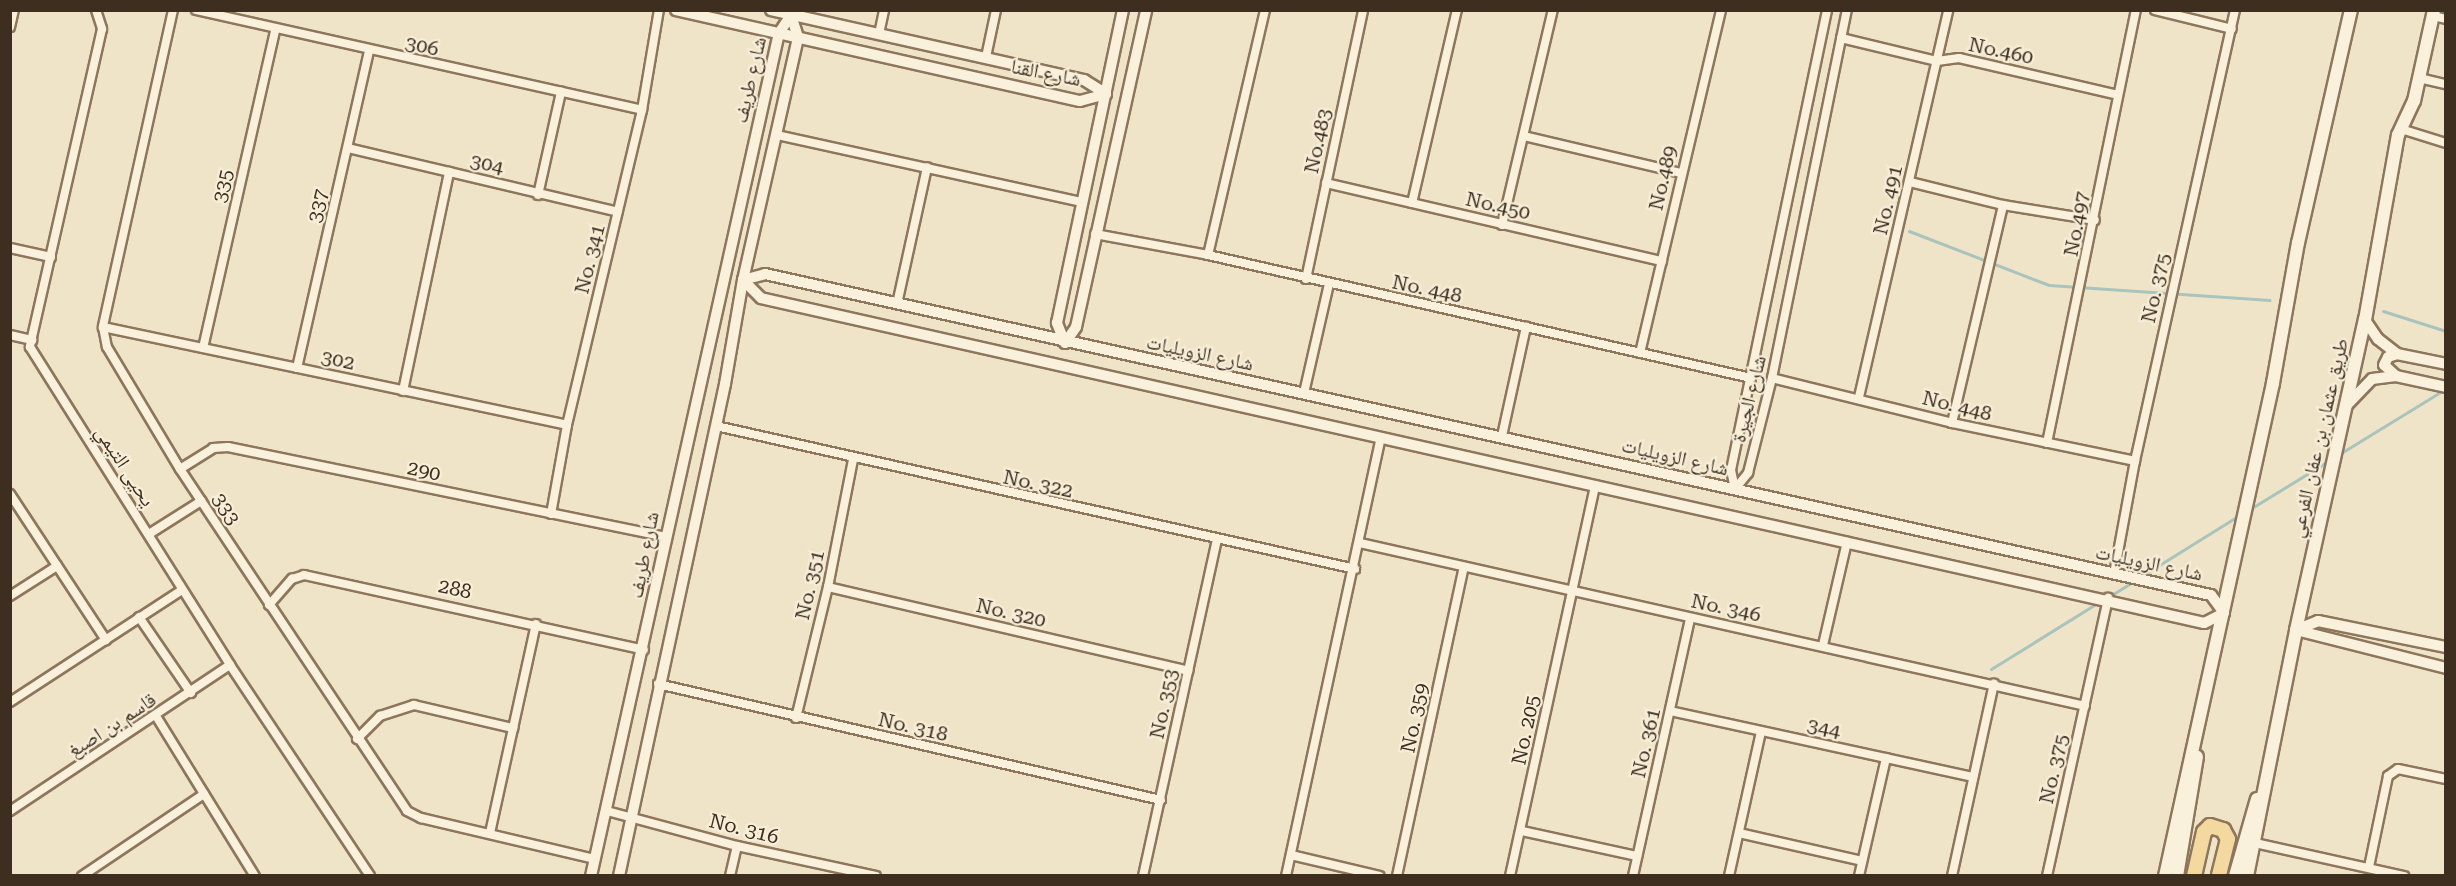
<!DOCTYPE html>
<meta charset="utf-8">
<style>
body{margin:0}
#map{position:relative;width:2456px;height:886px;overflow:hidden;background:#f0e4c8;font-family:"Roboto Serif","Noto Naskh Arabic",serif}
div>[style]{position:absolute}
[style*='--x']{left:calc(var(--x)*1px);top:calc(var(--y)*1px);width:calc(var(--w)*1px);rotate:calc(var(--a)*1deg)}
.stream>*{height:3px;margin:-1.5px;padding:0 1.5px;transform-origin:1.5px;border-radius:1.5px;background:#a9c4bc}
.roads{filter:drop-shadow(2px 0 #8d765c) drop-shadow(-2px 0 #8d765c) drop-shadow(0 2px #8d765c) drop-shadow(0 -2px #8d765c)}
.minor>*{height:8px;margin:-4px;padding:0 4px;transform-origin:4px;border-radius:4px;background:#faf1dc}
.tertiary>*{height:10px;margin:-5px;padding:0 5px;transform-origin:5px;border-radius:5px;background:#faf1dc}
.secondary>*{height:12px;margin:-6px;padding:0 6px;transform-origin:6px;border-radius:6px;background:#faf1dc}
.primary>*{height:14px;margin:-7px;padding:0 7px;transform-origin:7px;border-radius:7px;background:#f3d9a0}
span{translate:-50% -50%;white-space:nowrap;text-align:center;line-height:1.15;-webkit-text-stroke:4.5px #f7eed8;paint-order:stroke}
.street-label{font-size:20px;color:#3d2e20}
.frame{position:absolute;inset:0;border:12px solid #3d2e20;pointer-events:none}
</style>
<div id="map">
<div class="stream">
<div style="--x:1909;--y:231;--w:150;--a:21.1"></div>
<div style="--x:2049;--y:285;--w:221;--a:3.9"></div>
<div style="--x:2383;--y:311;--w:66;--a:17.6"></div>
<div style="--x:2341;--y:453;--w:119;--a:-31.5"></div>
<div style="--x:2250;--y:509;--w:94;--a:-31.5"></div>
<div style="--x:2140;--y:577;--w:115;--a:-31.9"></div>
<div style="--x:2110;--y:596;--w:26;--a:-32"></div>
<div style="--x:1991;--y:669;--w:127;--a:-31.8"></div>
</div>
<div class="roads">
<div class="minor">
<div style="--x:96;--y:10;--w:20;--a:72"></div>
<div style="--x:102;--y:29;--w:326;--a:102.8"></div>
<div style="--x:30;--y:347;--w:376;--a:57.8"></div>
<div style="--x:230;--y:665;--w:253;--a:56.4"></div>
<div style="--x:173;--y:10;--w:325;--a:102.5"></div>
<div style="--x:103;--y:327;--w:20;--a:79"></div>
<div style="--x:107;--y:347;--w:142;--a:59.1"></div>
<div style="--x:180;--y:469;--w:410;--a:56.4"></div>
<div style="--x:407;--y:811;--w:16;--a:27"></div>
<div style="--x:421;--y:818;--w:179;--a:13.3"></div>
<div style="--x:196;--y:10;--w:457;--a:12.6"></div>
<div style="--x:2155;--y:10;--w:79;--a:13.9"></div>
<div style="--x:2433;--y:16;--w:13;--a:13"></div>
<div style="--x:10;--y:27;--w:17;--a:-77"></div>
<div style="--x:879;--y:34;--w:25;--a:-78"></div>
<div style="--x:1841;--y:38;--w:99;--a:13.5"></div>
<div style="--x:1937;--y:61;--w:22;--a:-8"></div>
<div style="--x:1959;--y:58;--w:163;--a:13.1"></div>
<div style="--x:986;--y:57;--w:48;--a:-78"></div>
<div style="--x:2419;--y:78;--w:28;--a:13"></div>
<div style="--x:2401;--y:129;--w:47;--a:17.3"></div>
<div style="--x:777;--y:135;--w:313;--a:12.4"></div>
<div style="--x:1524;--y:136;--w:161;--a:13.3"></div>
<div style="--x:348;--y:148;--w:277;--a:13.3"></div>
<div style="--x:1910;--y:182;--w:96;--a:13.9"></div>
<div style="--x:2003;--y:205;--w:93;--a:9.3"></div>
<div style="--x:1326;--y:183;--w:345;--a:13.1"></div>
<div style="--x:538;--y:195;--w:106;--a:-77.4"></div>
<div style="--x:1412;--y:203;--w:198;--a:-76.9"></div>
<div style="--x:1502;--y:225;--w:221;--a:-76.7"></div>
<div style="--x:1095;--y:234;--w:115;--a:10.5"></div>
<div style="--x:1208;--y:255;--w:557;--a:12.76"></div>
<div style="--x:10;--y:248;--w:42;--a:12.4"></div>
<div style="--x:1208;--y:255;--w:252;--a:-76.9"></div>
<div style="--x:1306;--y:279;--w:275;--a:-78"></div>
<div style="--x:897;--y:304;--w:140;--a:-77.6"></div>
<div style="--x:103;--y:327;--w:474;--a:11.9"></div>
<div style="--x:10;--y:335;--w:23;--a:13"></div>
<div style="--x:203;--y:348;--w:326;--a:-77.2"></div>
<div style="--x:1640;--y:353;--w:352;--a:-76.7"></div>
<div style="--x:297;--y:368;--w:325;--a:-77.2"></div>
<div style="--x:1772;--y:378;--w:186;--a:14"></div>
<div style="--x:1952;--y:423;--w:187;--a:11.7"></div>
<div style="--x:403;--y:391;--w:224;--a:-78.1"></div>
<div style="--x:1304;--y:393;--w:112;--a:-77.1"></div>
<div style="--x:1859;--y:397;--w:397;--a:-77"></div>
<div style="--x:1952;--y:423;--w:224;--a:-76.8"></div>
<div style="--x:716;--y:426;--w:655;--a:12.61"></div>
<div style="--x:1502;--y:436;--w:112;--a:-77.6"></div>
<div style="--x:2047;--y:443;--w:442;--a:-78.4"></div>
<div style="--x:180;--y:469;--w:39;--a:-32"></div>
<div style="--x:213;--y:448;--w:15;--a:-4"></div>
<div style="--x:228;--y:447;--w:446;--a:11.6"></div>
<div style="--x:1735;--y:489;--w:21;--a:-51"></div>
<div style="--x:1748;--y:473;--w:98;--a:-75.8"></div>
<div style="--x:1772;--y:378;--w:376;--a:-78.5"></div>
<div style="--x:1735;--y:489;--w:19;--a:-102"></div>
<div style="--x:1731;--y:470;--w:470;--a:-78.2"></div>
<div style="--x:10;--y:494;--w:175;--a:56.7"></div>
<div style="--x:551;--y:514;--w:90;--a:-79.8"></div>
<div style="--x:567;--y:425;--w:324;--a:-76.6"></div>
<div style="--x:642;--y:110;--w:101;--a:-80.4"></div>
<div style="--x:149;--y:534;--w:62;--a:-32.4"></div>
<div style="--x:1360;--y:543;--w:743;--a:12.67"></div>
<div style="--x:2114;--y:574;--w:115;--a:-79.5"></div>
<div style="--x:2135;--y:461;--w:462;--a:-77.5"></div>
<div style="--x:828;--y:587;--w:370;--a:13.1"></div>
<div style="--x:10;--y:596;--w:56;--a:-32.6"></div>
<div style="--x:269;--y:605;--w:35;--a:-49"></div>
<div style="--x:292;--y:579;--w:13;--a:-18"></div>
<div style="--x:304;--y:575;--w:348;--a:12.4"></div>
<div style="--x:139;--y:617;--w:92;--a:55.6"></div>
<div style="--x:1823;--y:645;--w:106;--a:-76.9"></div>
<div style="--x:658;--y:684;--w:516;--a:12.99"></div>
<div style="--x:10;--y:702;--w:205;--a:-33.1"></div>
<div style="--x:1670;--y:711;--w:309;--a:12.3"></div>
<div style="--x:156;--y:716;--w:188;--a:58.3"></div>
<div style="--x:796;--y:718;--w:135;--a:-76.3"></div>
<div style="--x:828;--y:587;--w:130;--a:-78.9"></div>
<div style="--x:357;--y:739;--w:33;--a:-45"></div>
<div style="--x:380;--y:716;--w:36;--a:-18"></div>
<div style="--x:414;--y:705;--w:102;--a:13.1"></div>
<div style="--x:10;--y:811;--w:264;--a:-33.6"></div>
<div style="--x:607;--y:811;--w:135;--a:15.1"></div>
<div style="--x:737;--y:846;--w:142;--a:12.2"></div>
<div style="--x:1522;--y:831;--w:118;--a:12.3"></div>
<div style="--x:490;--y:833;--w:214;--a:-77.6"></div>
<div style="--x:1739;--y:833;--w:126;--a:12.8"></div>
<div style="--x:2255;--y:843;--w:153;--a:12.5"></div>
<div style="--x:1291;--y:855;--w:91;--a:13.3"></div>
<div style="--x:2369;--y:867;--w:93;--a:-78.2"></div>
<div style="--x:2388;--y:776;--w:12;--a:-35"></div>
<div style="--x:2398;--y:769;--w:49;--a:11.8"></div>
<div style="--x:82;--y:876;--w:147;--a:-33.9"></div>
<div style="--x:730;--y:876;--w:31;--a:-77"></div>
<div style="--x:1143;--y:876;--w:344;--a:-77.6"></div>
<div style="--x:1286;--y:876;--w:448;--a:-77.8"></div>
<div style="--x:1397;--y:876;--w:316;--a:-77.8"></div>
<div style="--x:1510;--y:876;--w:400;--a:-77.7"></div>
<div style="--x:1633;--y:876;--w:264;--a:-77.5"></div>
<div style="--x:1729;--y:876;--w:148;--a:-77.5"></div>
<div style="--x:1859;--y:876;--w:121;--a:-77.1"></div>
<div style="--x:1952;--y:876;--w:197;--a:-77.7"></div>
<div style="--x:2047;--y:876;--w:285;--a:-77.6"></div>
</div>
<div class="tertiary">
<div style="--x:676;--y:10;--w:414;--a:12.7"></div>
<div style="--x:1080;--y:101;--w:27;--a:-15"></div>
<div style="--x:771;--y:10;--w:321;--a:12.6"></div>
<div style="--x:1084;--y:80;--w:26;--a:32"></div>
<div style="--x:765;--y:274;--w:1481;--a:12.52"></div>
<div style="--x:2211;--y:595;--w:22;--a:54"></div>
<div style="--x:2224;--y:613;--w:22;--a:153"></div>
<div style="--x:2204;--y:623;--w:1479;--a:-167.31"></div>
<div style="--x:761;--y:298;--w:25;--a:-135"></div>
<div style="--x:743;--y:280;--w:23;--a:-15"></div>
<div style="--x:2365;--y:320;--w:23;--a:56"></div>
<div style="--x:2378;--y:339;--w:24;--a:38"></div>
<div style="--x:2397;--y:354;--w:50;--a:11.5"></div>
<div style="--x:1065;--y:343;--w:19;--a:-55"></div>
<div style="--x:1076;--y:327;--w:325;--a:-77.5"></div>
<div style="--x:1065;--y:343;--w:22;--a:-112"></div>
<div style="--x:1057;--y:323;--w:320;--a:-78.1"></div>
<div style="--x:2396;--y:376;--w:16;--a:-137"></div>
<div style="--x:2384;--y:365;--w:9;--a:-63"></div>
<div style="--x:2388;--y:357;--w:9;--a:-18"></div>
<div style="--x:2346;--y:406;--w:37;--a:-46"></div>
<div style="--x:2372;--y:379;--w:24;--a:-7"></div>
<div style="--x:2396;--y:376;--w:51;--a:12.4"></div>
<div style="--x:2296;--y:630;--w:155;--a:14.2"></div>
<div style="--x:2296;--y:630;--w:24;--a:-22"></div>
<div style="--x:2318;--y:621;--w:131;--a:11.5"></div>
<div style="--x:591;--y:876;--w:864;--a:-77.43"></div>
<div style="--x:779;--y:33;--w:22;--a:-56"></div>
<div style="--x:619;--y:876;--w:503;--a:-77.84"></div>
<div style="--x:725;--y:384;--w:106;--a:-80.2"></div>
<div style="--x:743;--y:280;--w:249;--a:-77.2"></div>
<div style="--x:798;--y:37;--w:23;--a:-108"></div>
</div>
<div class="secondary">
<div style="--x:2165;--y:876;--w:505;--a:-77.64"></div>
<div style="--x:2273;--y:383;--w:142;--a:-79.9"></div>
<div style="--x:2298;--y:243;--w:239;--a:-77.2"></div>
<div style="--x:2177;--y:876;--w:121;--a:-80.5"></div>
<div style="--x:2235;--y:876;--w:80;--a:-74.1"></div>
<div style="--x:2247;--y:876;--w:251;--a:-78.7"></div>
<div style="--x:2296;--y:630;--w:318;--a:-77.5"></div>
<div style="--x:2365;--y:320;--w:188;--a:-79.9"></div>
<div style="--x:2398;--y:135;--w:38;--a:-65"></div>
<div style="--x:2414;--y:101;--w:93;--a:-77.6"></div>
</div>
<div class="primary">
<div style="--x:2194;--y:876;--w:45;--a:-77.2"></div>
<div style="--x:2204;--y:832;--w:8;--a:-45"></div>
<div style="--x:2210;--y:826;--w:14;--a:17"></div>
<div style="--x:2223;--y:830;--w:10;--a:61"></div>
<div style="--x:2228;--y:839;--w:38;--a:104"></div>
</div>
</div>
<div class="street-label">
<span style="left:422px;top:46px;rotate:12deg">306</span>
<span style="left:2001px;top:51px;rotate:12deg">No.460</span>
<span style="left:1046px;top:73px;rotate:11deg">شارع القنا</span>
<span style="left:750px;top:80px;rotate:-77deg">شارع طريف</span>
<span style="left:1318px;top:141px;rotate:-78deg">No.483</span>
<span style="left:487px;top:164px;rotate:13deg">304</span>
<span style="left:1663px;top:178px;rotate:-77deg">No.489</span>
<span style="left:223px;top:186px;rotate:-77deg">335</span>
<span style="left:1888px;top:200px;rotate:-77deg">No. 491</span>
<span style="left:318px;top:206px;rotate:-77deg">337</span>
<span style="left:1498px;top:206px;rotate:13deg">No.450</span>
<span style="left:2077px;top:224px;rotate:-79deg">No.497</span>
<span style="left:590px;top:259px;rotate:-76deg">No. 341</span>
<span style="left:2156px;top:288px;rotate:-77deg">No. 375</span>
<span style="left:1427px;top:289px;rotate:12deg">No. 448</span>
<span style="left:1200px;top:353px;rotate:12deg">شارع الزويليات</span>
<span style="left:338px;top:360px;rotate:12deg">302</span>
<span style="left:1749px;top:399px;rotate:-76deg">شارع الجيرة</span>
<span style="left:1957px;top:406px;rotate:14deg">No. 448</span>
<span style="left:2319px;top:438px;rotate:-77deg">طريق عثمان بن عفان الفرعي</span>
<span style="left:1675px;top:457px;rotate:13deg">شارع الزويليات</span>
<span style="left:125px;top:466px;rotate:57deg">يحيى التيمي</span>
<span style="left:424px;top:471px;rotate:12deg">290</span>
<span style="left:1038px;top:484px;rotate:12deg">No. 322</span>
<span style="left:226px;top:509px;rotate:57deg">333</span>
<span style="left:644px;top:555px;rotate:-79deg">شارع طريف</span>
<span style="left:2149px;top:563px;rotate:12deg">شارع الزويليات</span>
<span style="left:810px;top:585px;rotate:-77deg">No. 351</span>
<span style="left:455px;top:589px;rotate:12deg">288</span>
<span style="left:1726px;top:608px;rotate:12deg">No. 346</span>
<span style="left:1011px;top:613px;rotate:13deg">No. 320</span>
<span style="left:1164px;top:704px;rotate:-78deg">No. 353</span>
<span style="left:1415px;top:718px;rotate:-78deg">No. 359</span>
<span style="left:112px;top:725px;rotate:-33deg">قاسم بن اصبغ</span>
<span style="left:913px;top:727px;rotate:13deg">No. 318</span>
<span style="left:1824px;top:728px;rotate:12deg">344</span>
<span style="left:1526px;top:730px;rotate:-78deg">No. 205</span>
<span style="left:1646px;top:743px;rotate:-77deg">No. 361</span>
<span style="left:2054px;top:769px;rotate:-77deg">No. 375</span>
<span style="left:744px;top:829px;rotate:14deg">No. 316</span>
</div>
<div class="frame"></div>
</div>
